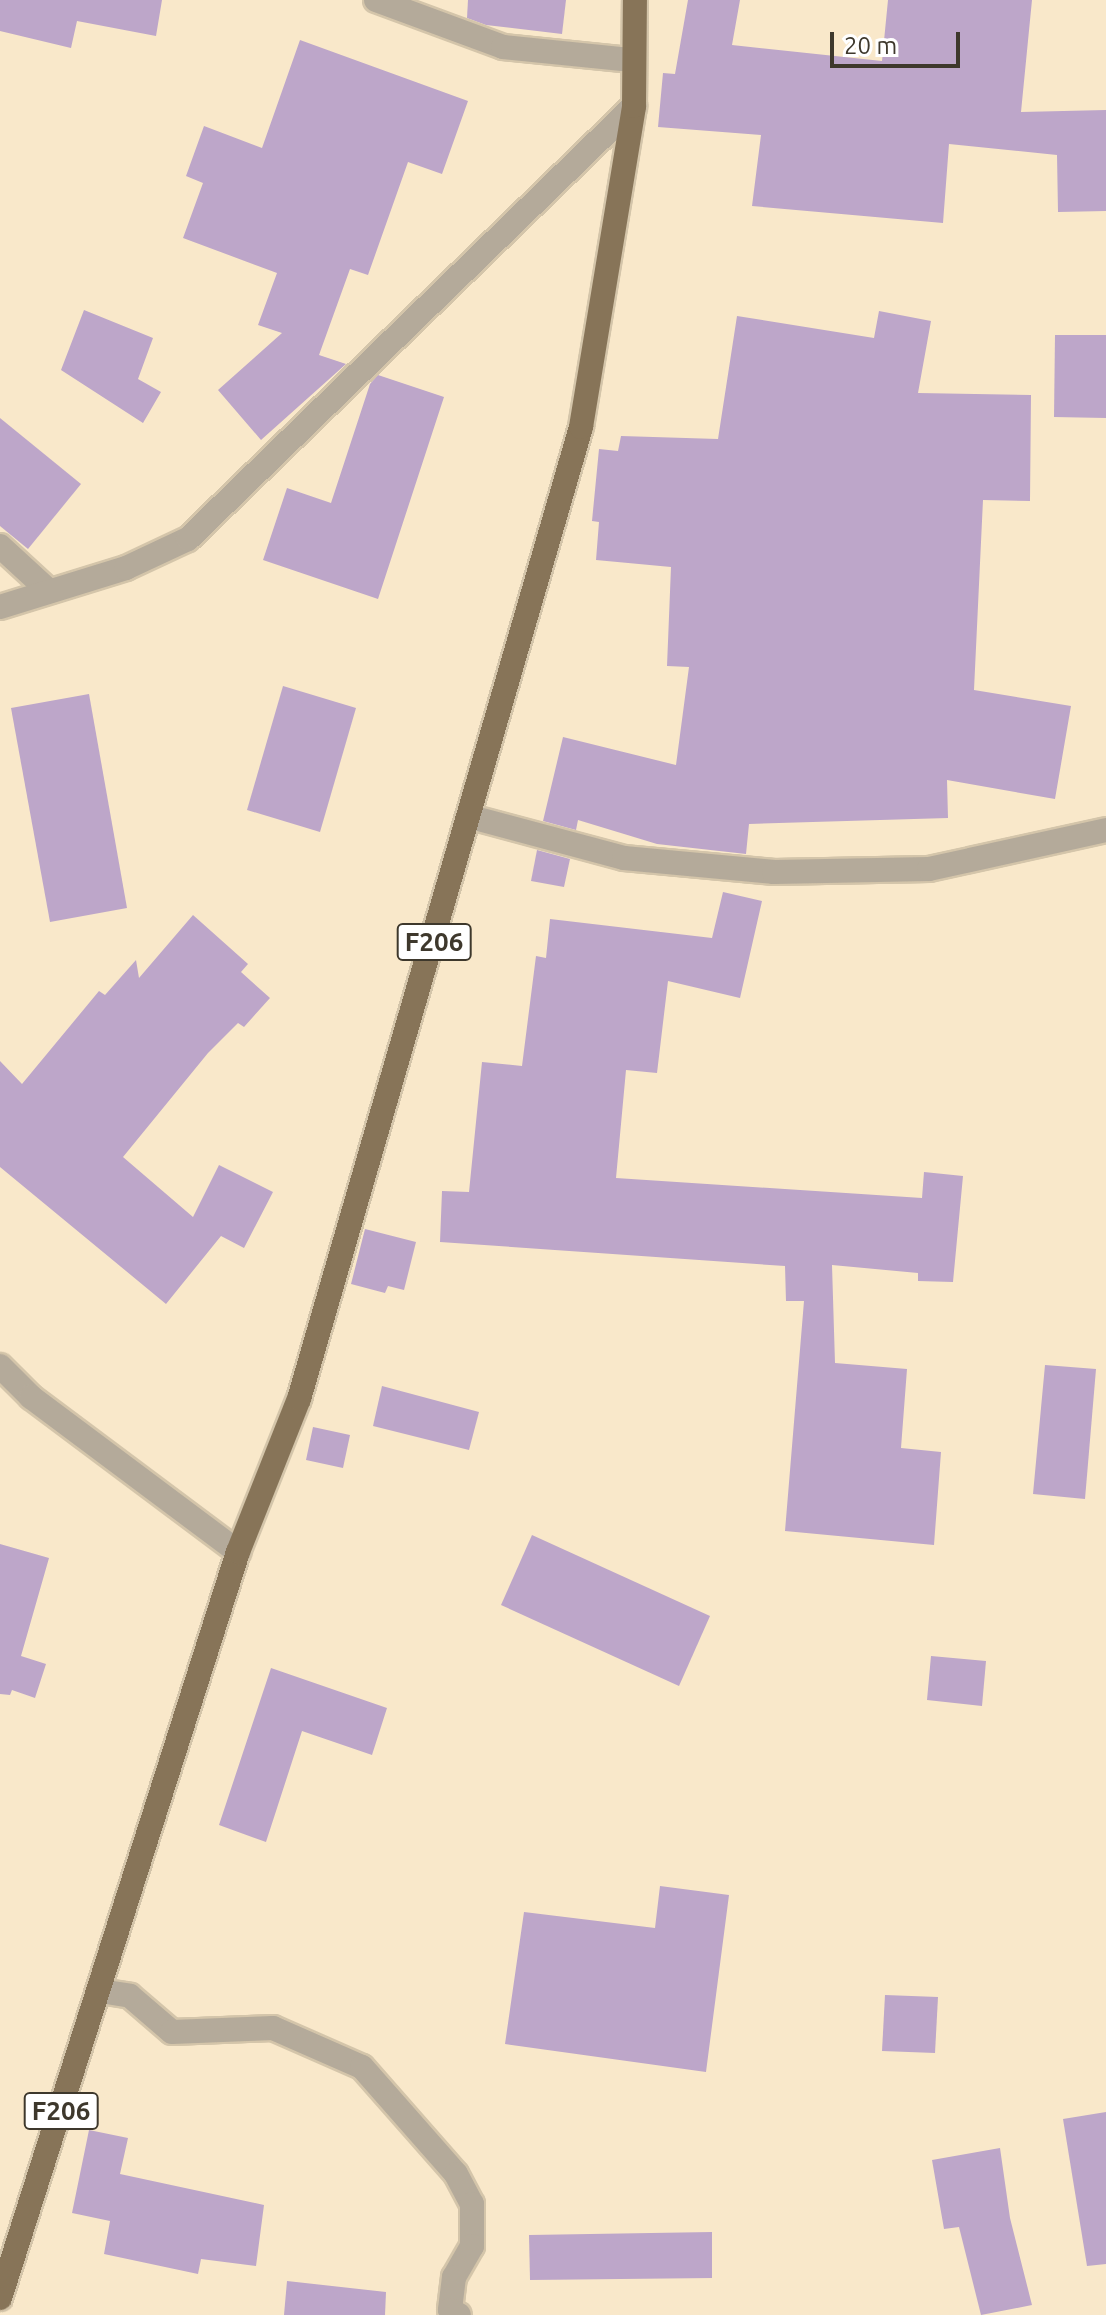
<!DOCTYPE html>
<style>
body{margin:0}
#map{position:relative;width:1106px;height:2315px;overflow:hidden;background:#f9e8ca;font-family:Ubuntu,sans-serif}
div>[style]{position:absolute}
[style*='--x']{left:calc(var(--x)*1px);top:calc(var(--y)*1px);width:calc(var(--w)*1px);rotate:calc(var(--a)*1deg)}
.building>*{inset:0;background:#bda6c9}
.roads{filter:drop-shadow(2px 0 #d4c5aa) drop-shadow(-2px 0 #d4c5aa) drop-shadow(0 2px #d4c5aa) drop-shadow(0 -2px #d4c5aa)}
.minor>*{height:24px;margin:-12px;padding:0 12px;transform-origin:12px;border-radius:12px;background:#b4aa9a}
.major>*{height:24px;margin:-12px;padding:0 12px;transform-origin:12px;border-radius:12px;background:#877458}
span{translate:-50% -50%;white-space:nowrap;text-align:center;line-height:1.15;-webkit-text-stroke:6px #fff;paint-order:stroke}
.shield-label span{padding:2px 6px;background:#fff;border:2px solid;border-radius:6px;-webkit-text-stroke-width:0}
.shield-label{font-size:26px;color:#3e382c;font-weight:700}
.scale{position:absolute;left:830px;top:32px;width:130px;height:36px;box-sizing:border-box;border:4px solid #3e382c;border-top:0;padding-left:10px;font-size:24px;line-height:28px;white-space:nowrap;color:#3e382c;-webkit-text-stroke:6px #fff;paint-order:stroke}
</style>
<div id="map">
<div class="building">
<div style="clip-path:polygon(0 0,162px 0,156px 36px,77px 21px,71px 48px,0 31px)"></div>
<div style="clip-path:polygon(468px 0,566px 0,562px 34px,486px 25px,467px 18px)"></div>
<div style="clip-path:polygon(688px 0,740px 0,732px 45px,882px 61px,888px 0,1032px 0,1021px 112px,1106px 110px,1106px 211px,1058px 212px,1057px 155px,949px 144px,943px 223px,752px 206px,761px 135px,658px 127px,663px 73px,675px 74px)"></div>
<div style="clip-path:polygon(300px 40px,468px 101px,442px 174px,408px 162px,368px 275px,350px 269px,319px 355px,346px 364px,261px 440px,218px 390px,282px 333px,258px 325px,277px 273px,183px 238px,203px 183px,186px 176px,204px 126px,262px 148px)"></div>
<div style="clip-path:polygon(84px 310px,153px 338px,138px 379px,161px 392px,143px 423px,61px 370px)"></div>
<div style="clip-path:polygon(879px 311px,931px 321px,918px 393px,1031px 395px,1030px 501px,983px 500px,974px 690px,1071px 706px,1055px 799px,947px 780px,948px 818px,749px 824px,746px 854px,657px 844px,578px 820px,576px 830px,543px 821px,563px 737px,676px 765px,689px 667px,667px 666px,671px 567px,596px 560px,599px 522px,592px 521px,599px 449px,618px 451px,621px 436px,718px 439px,737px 316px,874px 338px)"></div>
<div style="clip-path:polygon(1055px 335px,1106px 335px,1106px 418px,1054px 417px)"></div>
<div style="clip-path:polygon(378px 375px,444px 397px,378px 599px,263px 560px,287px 488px,331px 503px,370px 384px)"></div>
<div style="clip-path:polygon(0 418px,81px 484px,28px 549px,0 526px)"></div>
<div style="clip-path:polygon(283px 686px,356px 708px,320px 832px,247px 810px)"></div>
<div style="clip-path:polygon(89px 694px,127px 908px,50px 922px,11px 708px)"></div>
<div style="clip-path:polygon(537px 850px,570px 859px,564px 887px,531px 881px)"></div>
<div style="clip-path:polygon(723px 892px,762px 901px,740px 998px,668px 981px,657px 1073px,626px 1070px,616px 1178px,922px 1198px,924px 1172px,963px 1176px,953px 1282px,918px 1281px,918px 1273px,832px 1265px,835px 1363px,907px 1369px,901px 1448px,941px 1452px,934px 1545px,785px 1531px,804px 1301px,786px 1301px,785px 1266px,440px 1242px,442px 1191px,469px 1192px,482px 1062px,522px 1066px,536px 956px,546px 958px,550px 919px,712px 938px)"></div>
<div style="clip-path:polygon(193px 915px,248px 964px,241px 972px,270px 998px,244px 1027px,238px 1023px,208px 1053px,123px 1157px,193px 1217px,219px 1165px,273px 1192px,244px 1248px,221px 1236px,166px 1304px,0 1167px,0 1061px,22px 1084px,99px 991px,105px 995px,136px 960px,139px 978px)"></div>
<div style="clip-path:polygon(365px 1229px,416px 1242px,404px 1290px,388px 1286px,385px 1293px,351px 1284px)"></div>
<div style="clip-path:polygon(1045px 1365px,1096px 1369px,1085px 1499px,1033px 1494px)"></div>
<div style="clip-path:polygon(382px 1386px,479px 1412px,469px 1450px,373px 1426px)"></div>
<div style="clip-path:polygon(313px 1427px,350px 1435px,343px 1468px,306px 1460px)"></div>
<div style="clip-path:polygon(532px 1535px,710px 1616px,679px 1686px,501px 1605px)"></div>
<div style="clip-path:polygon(0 1544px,49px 1558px,21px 1656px,46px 1664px,35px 1698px,12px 1690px,10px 1695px,0 1694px)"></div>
<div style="clip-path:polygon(931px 1656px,986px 1661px,982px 1706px,927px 1700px)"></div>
<div style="clip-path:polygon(271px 1668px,387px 1708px,372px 1755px,302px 1731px,266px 1842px,219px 1825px)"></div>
<div style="clip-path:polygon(660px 1886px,729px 1895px,706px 2072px,505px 2044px,524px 1912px,655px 1928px)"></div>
<div style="clip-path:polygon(885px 1995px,938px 1997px,935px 2053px,882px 2051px)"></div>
<div style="clip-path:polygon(1106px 2112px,1106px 2264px,1087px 2266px,1063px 2119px)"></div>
<div style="clip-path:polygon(89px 2130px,128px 2138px,120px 2174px,264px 2205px,256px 2266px,201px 2259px,198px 2274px,104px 2254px,110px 2221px,72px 2213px)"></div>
<div style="clip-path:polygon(1000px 2148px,1010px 2218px,1032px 2305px,981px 2315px,959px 2227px,944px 2229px,932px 2160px)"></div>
<div style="clip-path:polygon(712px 2232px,712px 2278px,530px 2280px,529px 2235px)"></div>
<div style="clip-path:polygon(287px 2281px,386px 2292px,385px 2315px,284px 2315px)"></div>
</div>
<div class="roads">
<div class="minor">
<div style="--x:376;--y:0;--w:135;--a:20.3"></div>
<div style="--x:503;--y:47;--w:130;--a:5.8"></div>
<div style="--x:0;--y:546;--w:67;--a:42.6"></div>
<div style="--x:0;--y:607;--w:132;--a:-17.2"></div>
<div style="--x:126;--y:568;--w:68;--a:-25.1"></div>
<div style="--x:188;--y:539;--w:622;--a:-44.15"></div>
<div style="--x:471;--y:817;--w:158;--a:15"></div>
<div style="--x:624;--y:858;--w:151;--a:5.3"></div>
<div style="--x:774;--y:872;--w:155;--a:-1.1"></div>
<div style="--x:929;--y:869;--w:181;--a:-12.4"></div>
<div style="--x:0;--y:1366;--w:44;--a:45"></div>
<div style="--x:31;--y:1397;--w:259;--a:36.8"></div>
<div style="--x:100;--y:1991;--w:30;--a:9"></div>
<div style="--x:130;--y:1996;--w:55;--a:40.6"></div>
<div style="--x:172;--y:2032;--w:101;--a:-2.3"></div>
<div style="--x:273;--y:2028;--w:97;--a:23.7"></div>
<div style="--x:362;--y:2067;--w:142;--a:48.7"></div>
<div style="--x:456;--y:2174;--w:34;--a:62"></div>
<div style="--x:472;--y:2204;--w:42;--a:90"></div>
<div style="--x:472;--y:2246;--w:36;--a:120"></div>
<div style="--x:454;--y:2277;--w:33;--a:97"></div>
<div style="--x:450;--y:2310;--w:10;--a:29"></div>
</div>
<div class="major">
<div style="--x:0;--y:2298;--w:783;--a:-72.31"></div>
<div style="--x:238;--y:1552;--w:165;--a:-68.3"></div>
<div style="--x:299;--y:1399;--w:1012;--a:-73.82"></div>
<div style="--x:581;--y:427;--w:325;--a:-80.6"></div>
<div style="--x:634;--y:106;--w:106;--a:-89.5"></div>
</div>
</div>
<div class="shield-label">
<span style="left:434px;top:942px">F206</span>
<span style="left:61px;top:2111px">F206</span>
</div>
<div class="scale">20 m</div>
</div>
